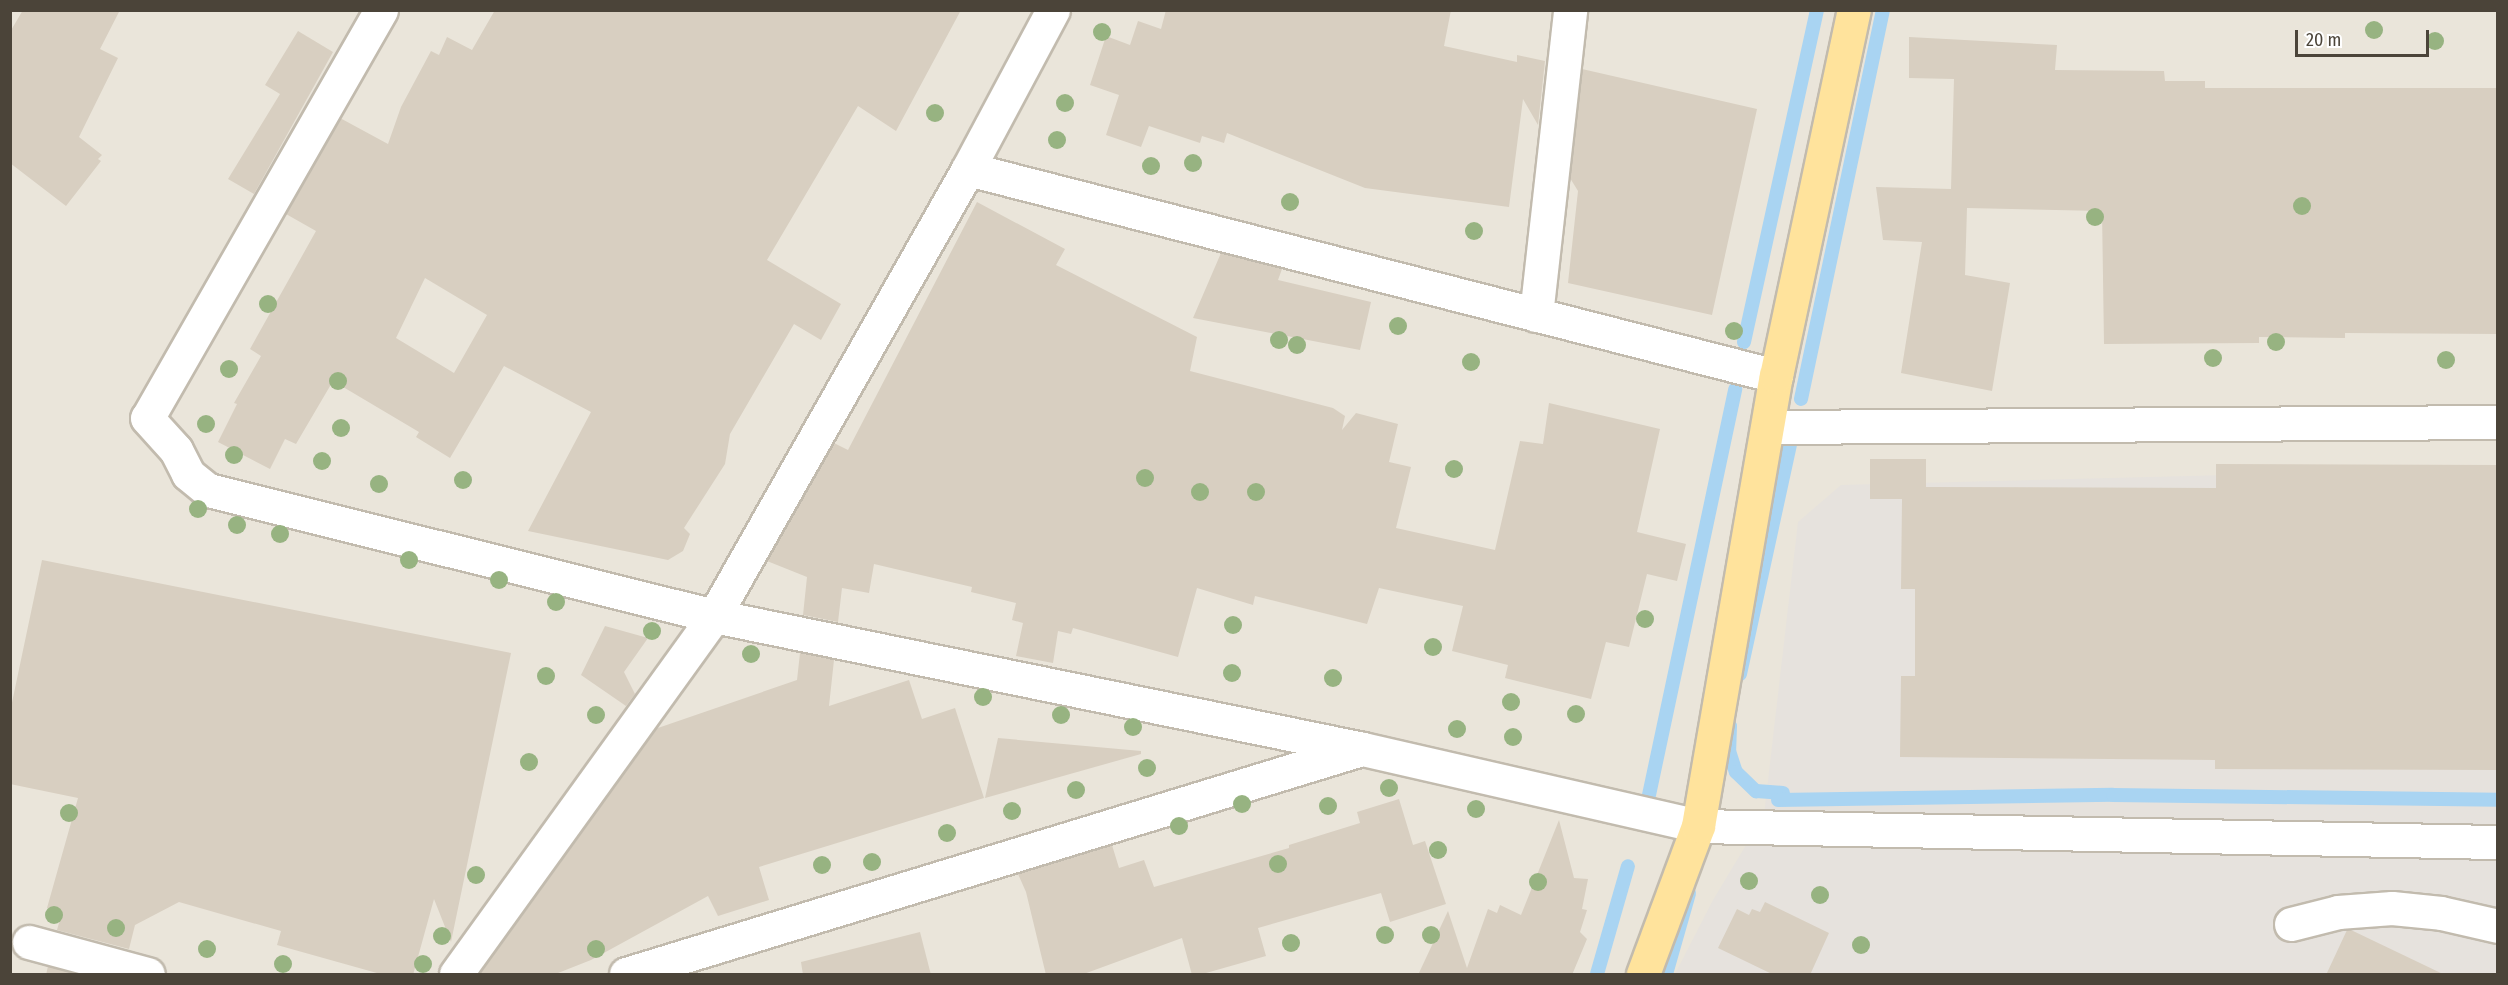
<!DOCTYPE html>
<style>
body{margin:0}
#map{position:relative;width:2508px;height:985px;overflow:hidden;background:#f6f3ec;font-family:"Fira Sans Condensed",sans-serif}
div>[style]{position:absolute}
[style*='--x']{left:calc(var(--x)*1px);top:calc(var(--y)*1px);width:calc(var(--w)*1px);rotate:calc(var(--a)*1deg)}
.residential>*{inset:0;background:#eae5da}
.industrial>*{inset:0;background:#e6e2dd}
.stream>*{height:14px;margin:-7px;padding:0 7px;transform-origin:7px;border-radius:7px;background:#a9d4f2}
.building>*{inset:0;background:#d8cfc1}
.roads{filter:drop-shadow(2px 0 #c2bbae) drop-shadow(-2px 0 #c2bbae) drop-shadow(0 2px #c2bbae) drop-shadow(0 -2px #c2bbae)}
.minor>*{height:33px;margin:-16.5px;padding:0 16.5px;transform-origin:16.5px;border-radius:16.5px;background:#fff}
.major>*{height:33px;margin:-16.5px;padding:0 16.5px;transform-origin:16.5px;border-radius:16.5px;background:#ffe39c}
.trees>*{width:18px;height:18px;margin:-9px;border-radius:50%;background:#97b381}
span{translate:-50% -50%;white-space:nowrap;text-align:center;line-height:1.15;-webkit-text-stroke:6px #fff;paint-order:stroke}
.frame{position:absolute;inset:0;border:12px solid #4b4439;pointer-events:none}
.scale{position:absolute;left:2295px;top:30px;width:134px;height:27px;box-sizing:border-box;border:3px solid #4b4439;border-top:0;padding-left:8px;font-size:18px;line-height:21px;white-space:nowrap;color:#4b4439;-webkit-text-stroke:4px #fff;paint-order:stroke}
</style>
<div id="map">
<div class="residential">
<div style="clip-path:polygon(11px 11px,2497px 11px,2497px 974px,11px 974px)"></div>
</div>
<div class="industrial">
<div style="clip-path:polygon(2497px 468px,2497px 974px,1675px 974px,1713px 900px,1764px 815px,1798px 522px,1841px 485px)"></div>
</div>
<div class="stream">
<div style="--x:1744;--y:342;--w:340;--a:-77.6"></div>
<div style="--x:1801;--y:399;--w:398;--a:-78.1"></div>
<div style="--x:1740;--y:674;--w:234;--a:-77.7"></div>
<div style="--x:1730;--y:726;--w:25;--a:92"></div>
<div style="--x:1729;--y:751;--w:22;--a:72"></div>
<div style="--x:1736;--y:772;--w:28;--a:44"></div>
<div style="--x:1756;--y:791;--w:27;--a:4"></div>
<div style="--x:1649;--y:795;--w:415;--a:-78"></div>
<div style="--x:1778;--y:800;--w:335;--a:-0.9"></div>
<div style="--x:2113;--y:795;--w:385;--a:0.7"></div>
<div style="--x:1597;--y:974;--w:112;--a:-74"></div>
<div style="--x:1666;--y:974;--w:84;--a:-74.1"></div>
</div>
<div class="building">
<div style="clip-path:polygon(23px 10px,120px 10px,100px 49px,118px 58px,79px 137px,102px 155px,98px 159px,101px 161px,66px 206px,10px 163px,10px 32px)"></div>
<div style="clip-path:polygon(evenodd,495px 10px,961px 10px,896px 131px,858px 106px,767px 260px,841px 304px,821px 340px,794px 324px,730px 434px,725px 464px,684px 528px,690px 534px,683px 551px,668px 560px,528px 531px,591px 412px,504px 366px,450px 458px,416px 437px,419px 432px,333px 381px,296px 444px,285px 439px,270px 469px,218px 442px,237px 404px,234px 403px,261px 356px,250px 349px,316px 231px,286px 214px,340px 118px,388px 144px,401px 107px,431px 51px,439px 55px,447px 37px,472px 50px,495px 10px,425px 278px,487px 315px,454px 373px,396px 338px,425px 278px)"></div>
<div style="clip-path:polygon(1166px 10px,1451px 10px,1444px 46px,1517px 62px,1517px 55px,1545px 61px,1538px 125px,1523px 99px,1509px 207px,1365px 188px,1227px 133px,1224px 143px,1202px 136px,1200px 143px,1149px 126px,1141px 147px,1106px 135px,1119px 95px,1090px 85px,1106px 36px,1130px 45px,1138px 21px,1161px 29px)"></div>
<div style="clip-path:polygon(298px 31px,333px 52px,254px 194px,228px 179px,280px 94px,265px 85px)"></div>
<div style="clip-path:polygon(1909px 37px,2057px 45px,2055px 70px,2164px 71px,2165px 81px,2205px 81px,2205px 88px,2498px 88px,2498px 334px,2345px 333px,2345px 338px,2259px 337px,2259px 343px,2104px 344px,2102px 211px,1967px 208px,1965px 275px,2010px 283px,1992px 391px,1901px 373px,1922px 242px,1883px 240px,1876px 187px,1951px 189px,1954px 79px,1909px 78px)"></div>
<div style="clip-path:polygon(1582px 69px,1757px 109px,1712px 315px,1568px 283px,1578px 191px,1570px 178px)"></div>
<div style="clip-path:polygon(977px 202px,1065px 249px,1056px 265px,1197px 337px,1190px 371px,1333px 408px,1345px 416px,1342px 430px,1356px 413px,1398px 424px,1389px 462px,1411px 467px,1396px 528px,1495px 550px,1520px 441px,1543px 444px,1549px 403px,1660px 429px,1637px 532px,1686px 544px,1677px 581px,1647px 574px,1629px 647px,1606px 642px,1591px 699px,1505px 678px,1508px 665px,1452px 651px,1463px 606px,1379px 588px,1367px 624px,1255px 596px,1253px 605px,1197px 588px,1178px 657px,1073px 628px,1071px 634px,1058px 631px,1053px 663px,1016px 656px,1023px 623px,1012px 620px,1016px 603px,971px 592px,972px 587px,874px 564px,869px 593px,842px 588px,838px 622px,803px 615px,807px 577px,767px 561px,834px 443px,848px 450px)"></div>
<div style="clip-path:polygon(1221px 253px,1282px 269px,1278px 280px,1371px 302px,1360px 350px,1193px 318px)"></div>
<div style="clip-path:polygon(1870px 459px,1926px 459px,1926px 487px,2216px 488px,2216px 464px,2498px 465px,2498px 770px,2215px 769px,2215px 760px,1900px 757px,1901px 676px,1915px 676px,1915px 589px,1901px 589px,1902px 499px,1870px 499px)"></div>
<div style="clip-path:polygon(42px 560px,511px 653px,451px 942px,434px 899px,413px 975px,384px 975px,277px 945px,281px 931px,179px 902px,135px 925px,129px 949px,57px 930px,62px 912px,47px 908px,78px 798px,10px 784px,10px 712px)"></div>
<div style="clip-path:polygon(605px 626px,648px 638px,624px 672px,635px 694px,626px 706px,581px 675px)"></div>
<div style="clip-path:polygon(800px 653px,834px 660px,829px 706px,909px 680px,922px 719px,955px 708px,984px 798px,759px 867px,769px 900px,718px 916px,708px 896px,591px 960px,553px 975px,479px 975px,655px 729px,797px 680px)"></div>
<div style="clip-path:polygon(998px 738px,1141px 751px,1141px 754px,985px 798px)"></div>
<div style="clip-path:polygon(1399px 799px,1413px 845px,1425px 841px,1446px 904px,1390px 922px,1381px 893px,1258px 928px,1266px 956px,1199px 975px,1192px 975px,1182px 938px,1081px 975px,1046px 975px,1026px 892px,1018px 874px,1112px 845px,1119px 868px,1144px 860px,1154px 887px,1289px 848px,1289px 845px,1360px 823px,1357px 812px)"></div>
<div style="clip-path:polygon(1559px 820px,1574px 878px,1588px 879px,1582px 909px,1587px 910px,1580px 932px,1587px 939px,1572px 975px,1418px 975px,1448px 911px,1467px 968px,1488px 909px,1497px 913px,1500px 905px,1521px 915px)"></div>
<div style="clip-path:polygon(1765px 902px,1829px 933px,1810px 975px,1774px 975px,1718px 948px,1737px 909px,1749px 915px,1752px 909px,1760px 912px)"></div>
<div style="clip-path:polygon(2347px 930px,2351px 930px,2445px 975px,2326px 975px)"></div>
<div style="clip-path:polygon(920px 932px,931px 975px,803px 975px,801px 962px)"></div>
<div style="clip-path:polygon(48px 966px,78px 975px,46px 975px)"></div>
</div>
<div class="roads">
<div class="minor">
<div style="--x:381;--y:10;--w:470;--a:119.8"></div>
<div style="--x:147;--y:418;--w:43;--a:47.8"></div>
<div style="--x:176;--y:450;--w:27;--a:63"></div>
<div style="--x:188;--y:474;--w:26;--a:39"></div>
<div style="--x:208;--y:490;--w:521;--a:13.98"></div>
<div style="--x:714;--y:616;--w:662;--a:11.58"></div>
<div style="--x:1363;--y:749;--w:344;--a:12.9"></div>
<div style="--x:1698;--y:826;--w:800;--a:1.15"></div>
<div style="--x:968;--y:169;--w:834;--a:14.37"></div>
<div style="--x:1536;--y:315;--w:307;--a:-83.6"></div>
<div style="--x:1768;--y:427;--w:730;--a:-0.39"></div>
<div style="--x:2291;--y:924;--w:49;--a:-14.3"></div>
<div style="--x:2338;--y:912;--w:54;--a:-4.2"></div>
<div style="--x:2392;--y:908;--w:49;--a:5.8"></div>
<div style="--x:2441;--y:913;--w:58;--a:12.8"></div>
<div style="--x:29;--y:942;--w:123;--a:15.1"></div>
<div style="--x:456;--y:974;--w:441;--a:-54.2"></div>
<div style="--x:714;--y:616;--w:514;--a:-60.39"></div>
<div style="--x:968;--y:169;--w:180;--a:-61.9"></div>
<div style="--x:626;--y:974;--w:766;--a:-17.01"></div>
</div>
<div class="major">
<div style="--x:1643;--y:974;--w:158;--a:-69.6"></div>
<div style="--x:1698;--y:826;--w:457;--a:-80.2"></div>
<div style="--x:1776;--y:376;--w:374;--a:-78"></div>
</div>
</div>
<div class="trees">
<div style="left:2374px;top:30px"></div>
<div style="left:1102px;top:32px"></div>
<div style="left:2435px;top:41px"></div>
<div style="left:1065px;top:103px"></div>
<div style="left:935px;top:113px"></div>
<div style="left:1057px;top:140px"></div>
<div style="left:1193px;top:163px"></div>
<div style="left:1151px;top:166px"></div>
<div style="left:1290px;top:202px"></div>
<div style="left:2302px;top:206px"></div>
<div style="left:2095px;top:217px"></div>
<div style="left:1474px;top:231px"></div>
<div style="left:268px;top:304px"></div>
<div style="left:1398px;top:326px"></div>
<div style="left:1734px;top:331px"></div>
<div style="left:1279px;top:340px"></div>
<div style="left:2276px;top:342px"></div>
<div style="left:1297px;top:345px"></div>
<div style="left:2213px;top:358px"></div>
<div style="left:2446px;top:360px"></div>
<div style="left:1471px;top:362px"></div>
<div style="left:229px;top:369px"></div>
<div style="left:338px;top:381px"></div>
<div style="left:206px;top:424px"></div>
<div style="left:341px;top:428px"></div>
<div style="left:234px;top:455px"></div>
<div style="left:322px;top:461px"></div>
<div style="left:1454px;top:469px"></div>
<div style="left:1145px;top:478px"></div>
<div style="left:463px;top:480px"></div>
<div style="left:379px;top:484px"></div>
<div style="left:1200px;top:492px"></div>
<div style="left:1256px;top:492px"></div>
<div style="left:198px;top:509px"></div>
<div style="left:237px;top:525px"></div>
<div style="left:280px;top:534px"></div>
<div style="left:409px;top:560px"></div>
<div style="left:499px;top:580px"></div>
<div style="left:556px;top:602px"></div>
<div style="left:1645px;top:619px"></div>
<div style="left:1233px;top:625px"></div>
<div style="left:652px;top:631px"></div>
<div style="left:1433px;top:647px"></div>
<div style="left:751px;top:654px"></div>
<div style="left:1232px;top:673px"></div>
<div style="left:546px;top:676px"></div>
<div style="left:1333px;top:678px"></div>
<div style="left:983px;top:697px"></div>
<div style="left:1511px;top:702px"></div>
<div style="left:1576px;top:714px"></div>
<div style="left:596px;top:715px"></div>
<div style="left:1061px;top:715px"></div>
<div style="left:1133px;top:727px"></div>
<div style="left:1457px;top:729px"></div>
<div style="left:1513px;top:737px"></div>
<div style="left:529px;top:762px"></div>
<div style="left:1147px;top:768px"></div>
<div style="left:1389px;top:788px"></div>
<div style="left:1076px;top:790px"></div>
<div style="left:1242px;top:804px"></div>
<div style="left:1328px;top:806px"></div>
<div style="left:1476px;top:809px"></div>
<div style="left:1012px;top:811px"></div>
<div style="left:69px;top:813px"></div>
<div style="left:1179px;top:826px"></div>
<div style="left:947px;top:833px"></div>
<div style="left:1438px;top:850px"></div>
<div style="left:872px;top:862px"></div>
<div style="left:1278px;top:864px"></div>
<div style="left:822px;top:865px"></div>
<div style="left:476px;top:875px"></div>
<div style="left:1749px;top:881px"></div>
<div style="left:1538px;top:882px"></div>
<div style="left:1820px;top:895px"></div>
<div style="left:54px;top:915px"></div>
<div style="left:116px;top:928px"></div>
<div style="left:1385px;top:935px"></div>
<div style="left:1431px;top:935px"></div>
<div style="left:442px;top:936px"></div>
<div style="left:1291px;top:943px"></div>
<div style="left:1861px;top:945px"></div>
<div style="left:207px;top:949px"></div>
<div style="left:596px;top:949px"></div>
<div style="left:283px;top:964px"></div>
<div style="left:423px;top:964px"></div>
</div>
<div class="frame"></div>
<div class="scale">20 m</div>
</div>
